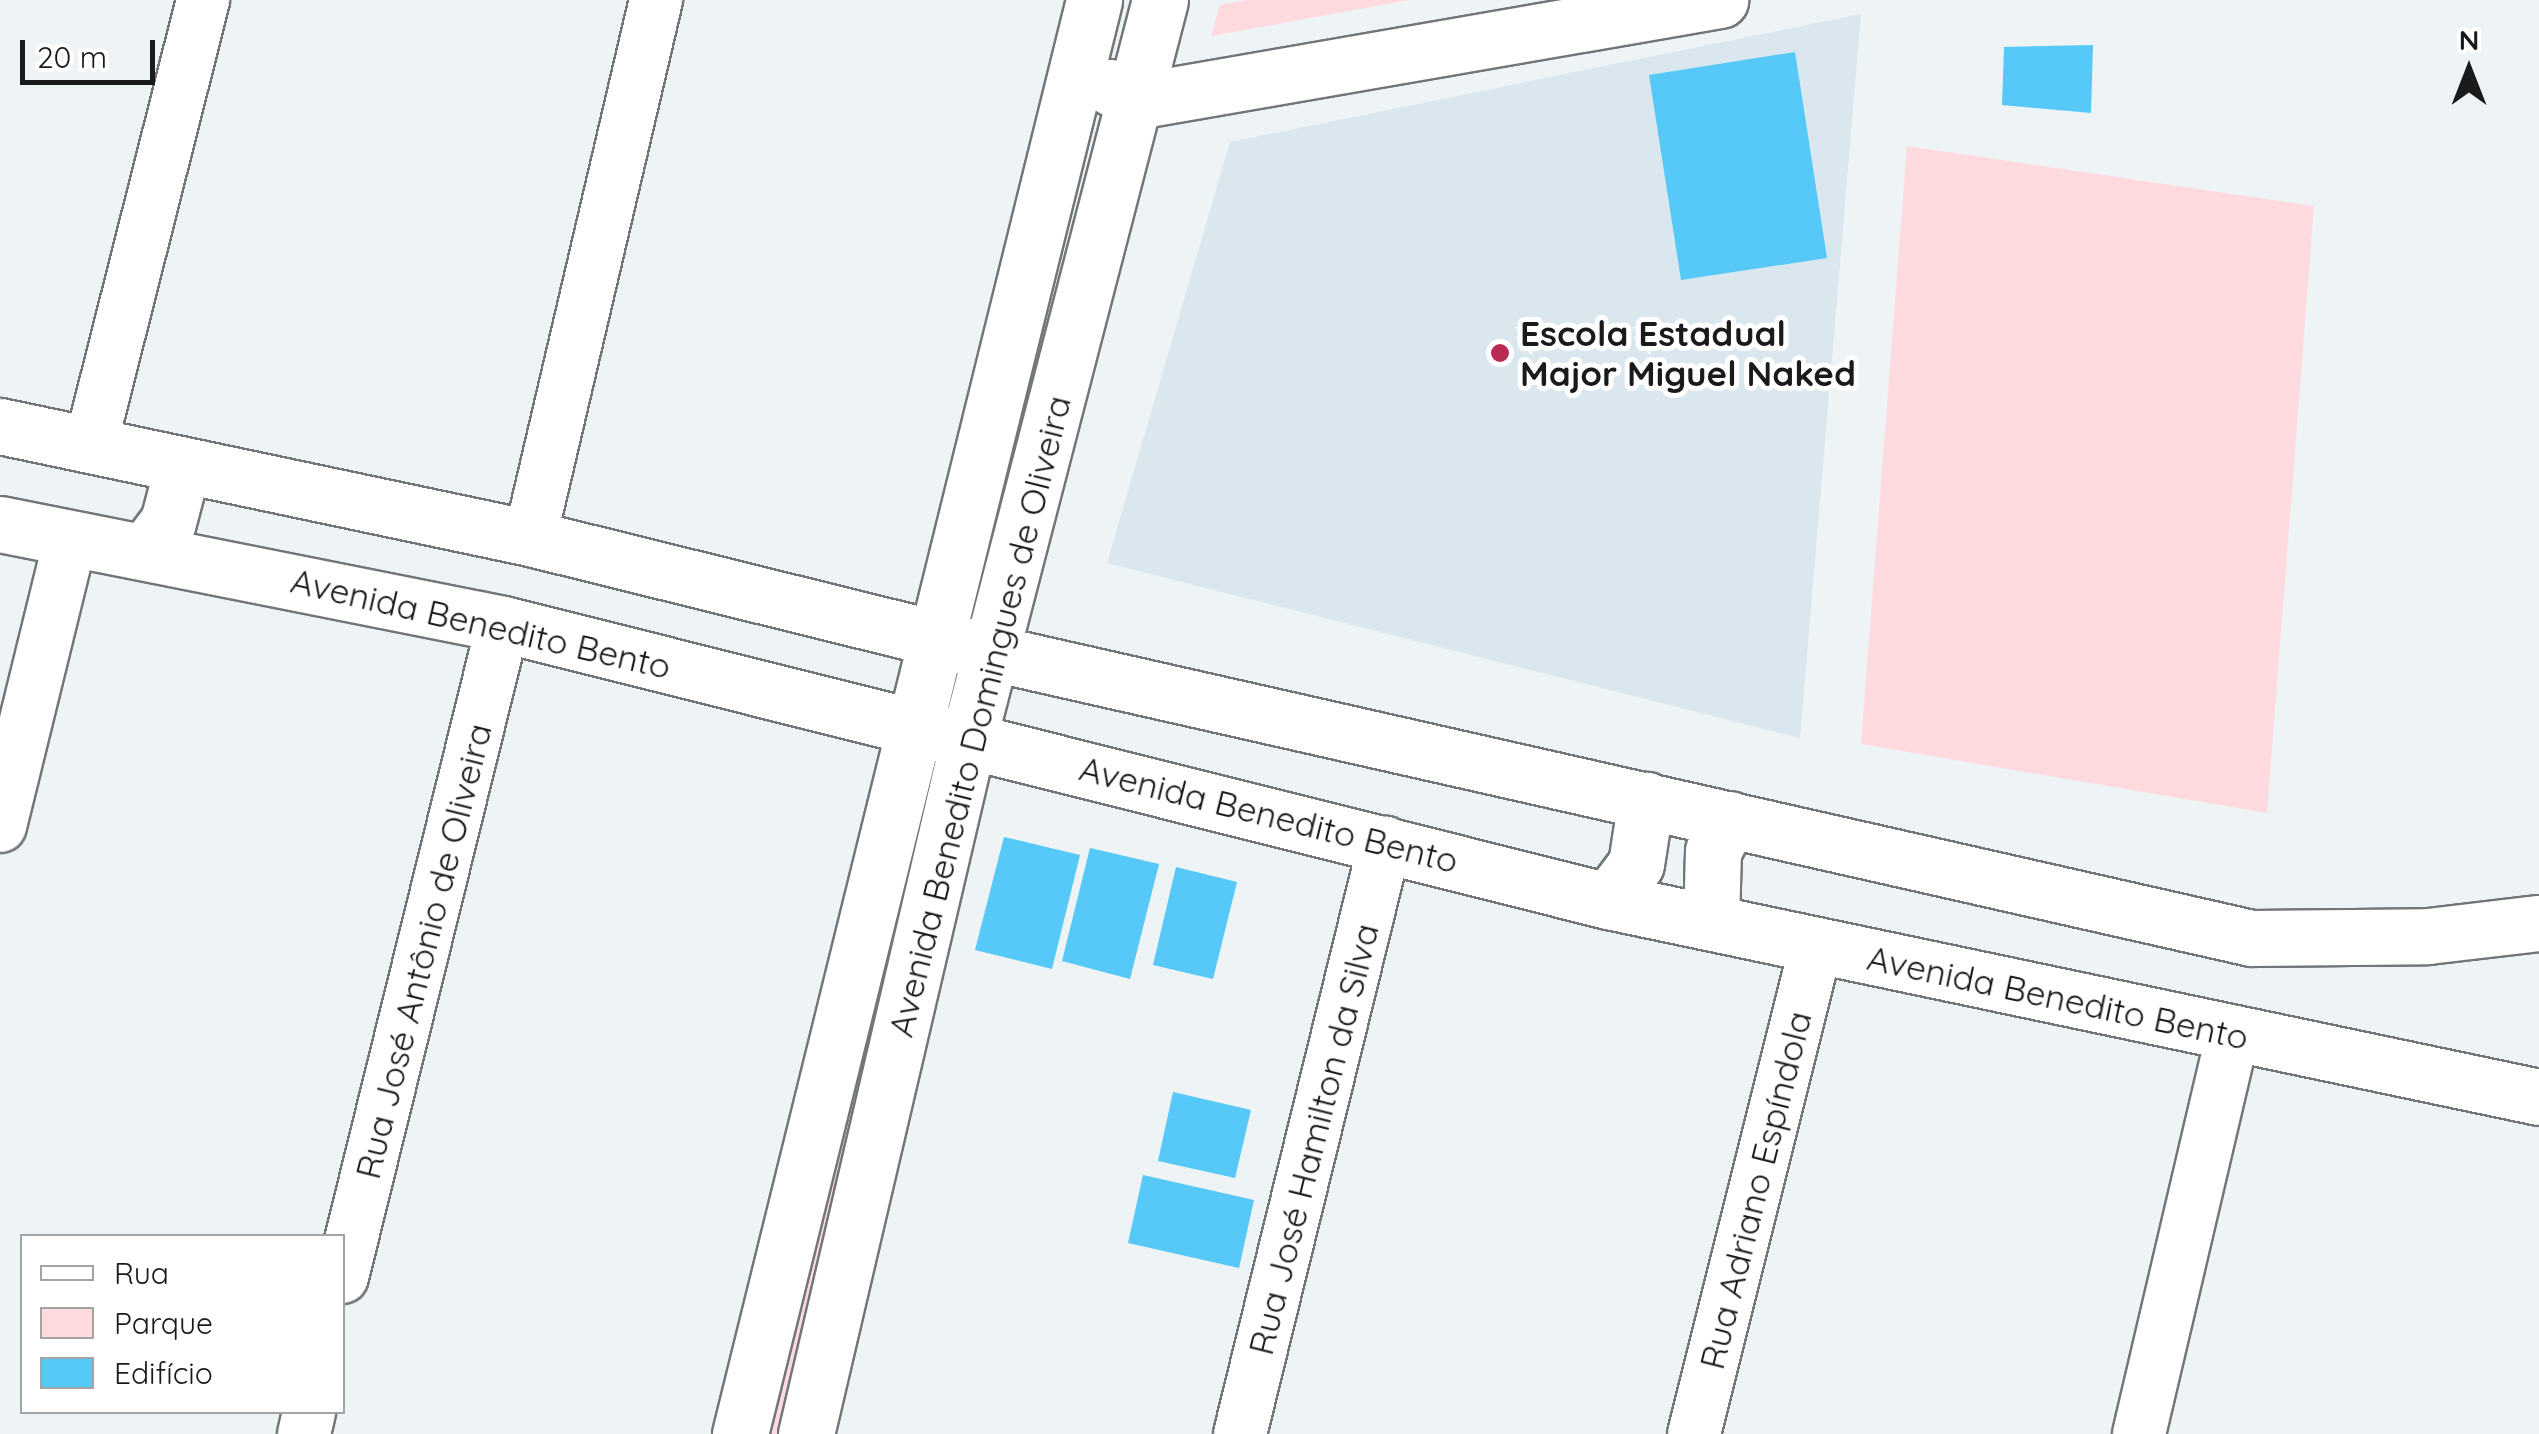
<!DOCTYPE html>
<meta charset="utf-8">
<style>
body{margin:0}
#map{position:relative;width:2539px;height:1434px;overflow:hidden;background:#eef3f6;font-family:Quicksand,sans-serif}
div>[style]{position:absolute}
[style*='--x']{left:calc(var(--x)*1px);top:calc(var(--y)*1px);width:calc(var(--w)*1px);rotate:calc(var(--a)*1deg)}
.built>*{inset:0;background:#dae7ee}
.green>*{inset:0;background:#ffdade}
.building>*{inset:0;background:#57c9f8}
.roads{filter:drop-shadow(2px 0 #727679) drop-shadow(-2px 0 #727679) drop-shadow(0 2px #727679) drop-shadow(0 -2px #727679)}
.street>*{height:52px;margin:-26px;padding:0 26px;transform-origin:26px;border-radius:26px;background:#fff}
.secondary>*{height:55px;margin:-27.5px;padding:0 27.5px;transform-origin:27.5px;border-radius:27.5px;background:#fff}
.dots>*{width:28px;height:28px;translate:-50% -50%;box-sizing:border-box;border:5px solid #fff;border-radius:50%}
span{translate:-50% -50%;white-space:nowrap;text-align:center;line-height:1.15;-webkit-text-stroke:10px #fff;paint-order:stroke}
.poi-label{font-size:35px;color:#191a1b;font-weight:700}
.left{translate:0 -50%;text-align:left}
.street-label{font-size:35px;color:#191a1b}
.legend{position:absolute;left:20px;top:1234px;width:325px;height:180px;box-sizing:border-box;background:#fff;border:2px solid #a3a3a4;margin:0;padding:12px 18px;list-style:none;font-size:30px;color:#191a1b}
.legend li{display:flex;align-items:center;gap:20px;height:50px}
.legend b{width:50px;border:2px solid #a3a3a4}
.north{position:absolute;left:2419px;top:20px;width:100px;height:100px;-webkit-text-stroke:8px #fff;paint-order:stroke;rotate:0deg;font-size:28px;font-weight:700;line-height:40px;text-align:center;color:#191a1b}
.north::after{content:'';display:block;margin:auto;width:35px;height:45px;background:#191a1b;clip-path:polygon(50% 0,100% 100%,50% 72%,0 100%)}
.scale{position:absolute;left:20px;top:40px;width:135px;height:45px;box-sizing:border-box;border:5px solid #191a1b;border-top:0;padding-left:12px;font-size:30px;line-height:35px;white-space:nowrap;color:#191a1b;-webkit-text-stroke:8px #fff;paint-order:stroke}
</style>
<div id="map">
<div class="built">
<div style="clip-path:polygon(1861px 14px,1800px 738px,1107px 563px,1230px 142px)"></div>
</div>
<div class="green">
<div style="clip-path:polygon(1247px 0,1409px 0,1211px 36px,1220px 5px)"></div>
<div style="clip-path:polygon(1907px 146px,2314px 206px,2267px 813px,1861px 744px)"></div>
<div style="clip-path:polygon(911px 838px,927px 846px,785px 1434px,765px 1434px)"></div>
</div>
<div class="building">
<div style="clip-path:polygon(2093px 45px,2091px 113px,2002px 105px,2004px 47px)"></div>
<div style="clip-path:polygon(1795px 52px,1827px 258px,1681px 280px,1649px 75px)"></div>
<div style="clip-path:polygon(1004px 837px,1080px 855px,1052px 969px,975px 950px)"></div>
<div style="clip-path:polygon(1090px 848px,1159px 864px,1130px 979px,1062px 961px)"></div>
<div style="clip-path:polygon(1176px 867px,1237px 882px,1213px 979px,1153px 965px)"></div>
<div style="clip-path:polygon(1173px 1092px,1251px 1110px,1235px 1178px,1158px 1161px)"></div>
<div style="clip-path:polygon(1143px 1175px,1254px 1200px,1239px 1268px,1128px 1243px)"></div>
</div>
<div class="roads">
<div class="street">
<div style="--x:90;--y:447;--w:461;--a:-75.8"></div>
<div style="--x:530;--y:538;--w:553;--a:-76.82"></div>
<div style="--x:0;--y:826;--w:294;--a:-76.2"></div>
<div style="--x:342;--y:1277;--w:673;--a:-76.15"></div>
<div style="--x:304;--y:1434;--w:23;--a:-77"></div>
<div style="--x:1240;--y:1434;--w:609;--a:-76.21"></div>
<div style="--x:1694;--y:1434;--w:503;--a:-75.96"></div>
<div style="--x:2139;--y:1434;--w:411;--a:-76.8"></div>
</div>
<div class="secondary">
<div style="--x:1110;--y:87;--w:30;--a:27"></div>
<div style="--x:1137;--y:101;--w:592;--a:-9.83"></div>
<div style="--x:0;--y:426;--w:542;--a:11.93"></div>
<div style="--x:530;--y:538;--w:477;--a:13.9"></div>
<div style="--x:993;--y:653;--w:1290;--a:12.76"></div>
<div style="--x:2251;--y:938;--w:177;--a:-0.6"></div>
<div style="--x:2428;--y:936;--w:112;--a:-6.7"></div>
<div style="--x:0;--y:524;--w:513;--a:11.24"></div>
<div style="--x:503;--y:624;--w:1139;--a:14.07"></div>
<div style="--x:1608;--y:901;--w:951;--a:11.89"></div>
<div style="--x:145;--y:552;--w:38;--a:-53"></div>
<div style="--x:168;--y:522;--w:59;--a:-75.3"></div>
<div style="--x:1608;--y:901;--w:46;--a:-52.9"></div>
<div style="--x:1636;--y:864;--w:65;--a:-81.1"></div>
<div style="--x:1711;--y:922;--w:71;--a:-88.4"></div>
<div style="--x:1713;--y:851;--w:36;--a:-62"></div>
<div style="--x:740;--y:1434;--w:1477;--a:-76.13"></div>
<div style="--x:806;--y:1434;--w:716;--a:-76.84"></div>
<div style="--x:969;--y:737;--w:761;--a:-75.47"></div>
</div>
</div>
<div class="dots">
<div style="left:1500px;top:353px;background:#ba2b54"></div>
</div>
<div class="poi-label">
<span class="left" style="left:1520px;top:353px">Escola Estadual<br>Major Miguel Naked</span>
</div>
<div class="street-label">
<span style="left:481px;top:623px;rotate:13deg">Avenida Benedito Bento</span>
<span style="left:979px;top:716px;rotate:-76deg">Avenida Benedito Domingues de Oliveira</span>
<span style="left:1269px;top:814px;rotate:14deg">Avenida Benedito Bento</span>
<span style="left:423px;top:951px;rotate:-76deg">Rua José Antônio de Oliveira</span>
<span style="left:2058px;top:997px;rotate:12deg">Avenida Benedito Bento</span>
<span style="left:1313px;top:1139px;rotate:-76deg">Rua José Hamilton da Silva</span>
<span style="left:1755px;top:1190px;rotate:-76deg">Rua Adriano Espíndola</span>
</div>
<ul class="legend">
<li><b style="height:12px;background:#fff"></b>Rua</li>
<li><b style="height:28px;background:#ffdade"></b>Parque</li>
<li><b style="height:28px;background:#57c9f8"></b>Edifício</li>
</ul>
<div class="north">N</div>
<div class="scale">20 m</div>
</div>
